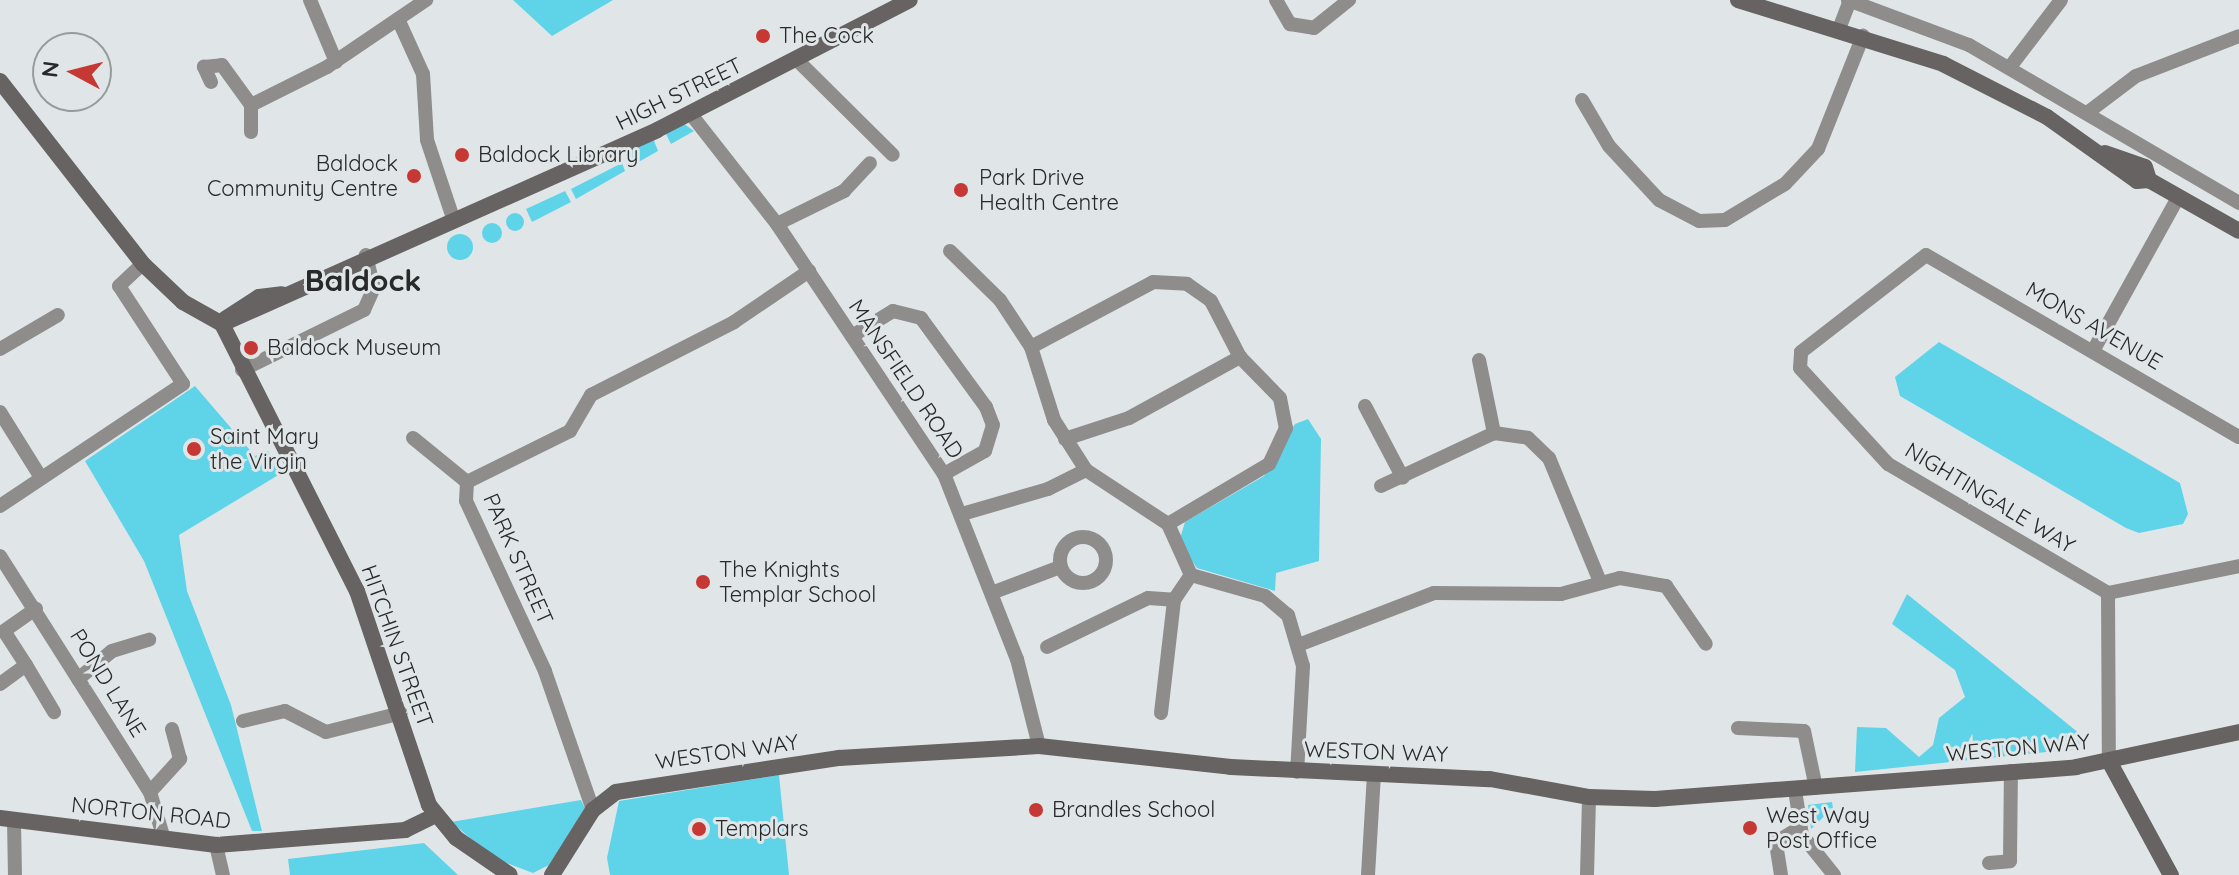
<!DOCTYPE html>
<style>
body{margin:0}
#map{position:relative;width:2239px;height:875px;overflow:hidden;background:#e0e6e7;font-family:Quicksand,sans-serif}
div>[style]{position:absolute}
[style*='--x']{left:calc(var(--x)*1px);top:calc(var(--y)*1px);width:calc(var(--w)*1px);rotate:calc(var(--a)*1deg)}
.green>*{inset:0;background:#5fd4e9}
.round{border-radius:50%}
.street>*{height:14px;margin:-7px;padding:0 7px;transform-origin:7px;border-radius:7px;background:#8f8c8c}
.street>.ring{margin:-7px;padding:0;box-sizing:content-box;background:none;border:14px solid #8f8c8c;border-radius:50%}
.secondary>*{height:16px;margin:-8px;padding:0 8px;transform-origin:8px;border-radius:8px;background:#666362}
.dots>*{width:22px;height:22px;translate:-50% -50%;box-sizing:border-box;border:4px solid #e0e6e7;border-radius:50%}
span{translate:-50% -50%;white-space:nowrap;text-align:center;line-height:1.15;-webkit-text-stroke:6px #e0e6e7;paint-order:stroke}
.poi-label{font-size:22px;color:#27292a}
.left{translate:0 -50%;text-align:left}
.right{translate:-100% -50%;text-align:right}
.street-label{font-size:22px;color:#27292a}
.district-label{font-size:30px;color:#27292a;font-weight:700}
.north{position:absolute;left:32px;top:32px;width:80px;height:80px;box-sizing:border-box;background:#e0e6e7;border:2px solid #969a9b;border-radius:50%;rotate:277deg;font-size:22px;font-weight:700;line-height:32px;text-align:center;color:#27292a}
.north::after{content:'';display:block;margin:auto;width:28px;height:36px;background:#c63833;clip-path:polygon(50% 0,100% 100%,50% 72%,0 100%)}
</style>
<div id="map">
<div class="green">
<div style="clip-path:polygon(513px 0,613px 0,552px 36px)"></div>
<div style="clip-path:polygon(683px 123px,694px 131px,671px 144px,665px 132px)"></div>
<div style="clip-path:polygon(653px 138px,658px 151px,635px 164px,628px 149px)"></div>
<div style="clip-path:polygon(622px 163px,625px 171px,576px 199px,571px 189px)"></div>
<div style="clip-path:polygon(565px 191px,571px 202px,532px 222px,526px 209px)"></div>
<div class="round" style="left:506px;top:213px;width:18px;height:18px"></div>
<div class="round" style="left:482px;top:223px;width:20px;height:20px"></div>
<div class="round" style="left:447px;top:234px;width:26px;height:26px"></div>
<div style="clip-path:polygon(1939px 342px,2180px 483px,2188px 514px,2183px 524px,2139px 533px,2126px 528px,1900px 396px,1895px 377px)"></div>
<div style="clip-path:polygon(195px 386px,255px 456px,268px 451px,280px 474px,179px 535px,187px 591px,231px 705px,262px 831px,252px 831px,144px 561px,85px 461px)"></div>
<div style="clip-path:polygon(1308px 419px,1321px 439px,1319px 561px,1276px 573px,1275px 591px,1197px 568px,1179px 542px,1185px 522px,1264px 476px,1295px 424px)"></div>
<div style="clip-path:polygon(1907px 594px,2085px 738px,2076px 749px,1855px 772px,1857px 727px,1886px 728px,1919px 757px,1933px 745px,1939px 718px,1965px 697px,1955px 670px,1892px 624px)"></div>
<div style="clip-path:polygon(779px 775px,789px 875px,610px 875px,607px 858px,619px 801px)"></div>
<div style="clip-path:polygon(581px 800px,585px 808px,549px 865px,533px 873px,494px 858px,451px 822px)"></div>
<div style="clip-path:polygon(1832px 802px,1833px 808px,1811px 829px,1808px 805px)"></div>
<div style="clip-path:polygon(424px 843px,458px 875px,290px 875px,288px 859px)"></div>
</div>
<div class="street">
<div style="--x:310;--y:0;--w:67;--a:67.2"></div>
<div style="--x:1276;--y:0;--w:28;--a:60"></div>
<div style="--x:1290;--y:24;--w:24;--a:9"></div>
<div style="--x:1314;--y:28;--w:45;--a:-38.7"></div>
<div style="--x:1848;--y:0;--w:129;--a:20.4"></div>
<div style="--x:1969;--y:45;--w:313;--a:30.3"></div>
<div style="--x:398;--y:19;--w:60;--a:65.6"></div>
<div style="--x:423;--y:74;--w:66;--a:86.5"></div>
<div style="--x:427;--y:140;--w:82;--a:71.6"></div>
<div style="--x:1839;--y:29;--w:30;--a:-69"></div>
<div style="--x:796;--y:59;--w:136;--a:44.7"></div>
<div style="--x:2010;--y:67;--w:84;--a:-52.7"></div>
<div style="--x:211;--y:82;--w:17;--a:-115"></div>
<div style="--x:204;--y:67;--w:18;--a:-6"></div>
<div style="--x:222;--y:65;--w:49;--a:54.1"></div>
<div style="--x:251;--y:105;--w:27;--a:90"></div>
<div style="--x:1582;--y:100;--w:53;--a:59.6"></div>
<div style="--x:1609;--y:146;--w:74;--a:47.2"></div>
<div style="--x:1659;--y:200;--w:45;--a:27.7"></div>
<div style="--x:1699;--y:221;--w:26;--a:-2"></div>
<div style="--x:1725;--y:220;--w:70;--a:-31"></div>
<div style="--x:1785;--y:184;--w:48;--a:-46.7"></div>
<div style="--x:1818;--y:149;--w:122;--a:-68.3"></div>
<div style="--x:251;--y:105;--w:85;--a:-26.6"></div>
<div style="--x:327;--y:67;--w:120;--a:-34.1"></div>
<div style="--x:690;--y:113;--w:141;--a:51.9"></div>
<div style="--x:777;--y:224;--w:301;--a:56.3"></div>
<div style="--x:944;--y:474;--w:199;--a:68.5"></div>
<div style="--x:1017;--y:659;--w:90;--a:75.8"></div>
<div style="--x:2087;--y:113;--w:61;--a:-37.1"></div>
<div style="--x:2136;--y:76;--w:110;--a:-21.2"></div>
<div style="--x:777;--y:224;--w:75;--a:-26.2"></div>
<div style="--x:844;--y:191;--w:38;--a:-47"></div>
<div style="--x:950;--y:251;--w:70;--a:44.4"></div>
<div style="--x:1000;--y:300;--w:56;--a:56.6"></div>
<div style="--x:1031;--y:347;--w:77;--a:72.5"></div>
<div style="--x:1054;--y:420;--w:59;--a:57.4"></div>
<div style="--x:1086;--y:470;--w:98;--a:33.4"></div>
<div style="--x:1168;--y:524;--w:56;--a:65.7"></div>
<div style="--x:1191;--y:575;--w:77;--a:15.8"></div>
<div style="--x:1265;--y:596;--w:30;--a:40"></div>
<div style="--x:1288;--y:615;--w:53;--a:73.6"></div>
<div style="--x:1303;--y:666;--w:106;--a:93.2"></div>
<div style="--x:852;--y:336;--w:48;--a:-31.4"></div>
<div style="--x:893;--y:311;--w:29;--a:14"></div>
<div style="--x:921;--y:318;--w:110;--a:53.9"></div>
<div style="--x:986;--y:407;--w:19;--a:69"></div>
<div style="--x:993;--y:425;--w:27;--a:107"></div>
<div style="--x:985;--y:451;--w:47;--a:150.7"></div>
<div style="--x:1031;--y:347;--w:138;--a:-28"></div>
<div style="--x:1153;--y:282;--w:34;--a:3"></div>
<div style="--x:1187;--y:284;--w:29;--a:35"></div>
<div style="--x:1211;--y:301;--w:63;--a:62.6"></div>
<div style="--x:1240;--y:357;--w:57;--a:45.7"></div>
<div style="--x:1280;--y:398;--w:31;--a:79"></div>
<div style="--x:1286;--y:428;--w:40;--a:115"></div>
<div style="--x:1269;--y:464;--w:117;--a:149.3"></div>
<div style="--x:0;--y:349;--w:67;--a:-30.4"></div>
<div style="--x:2093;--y:351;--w:177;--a:-61"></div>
<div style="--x:1479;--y:360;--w:75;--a:78.4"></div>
<div style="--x:242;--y:370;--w:136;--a:-26.2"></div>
<div style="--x:364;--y:310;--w:24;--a:-66"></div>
<div style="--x:374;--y:288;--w:34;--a:-104"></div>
<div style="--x:1365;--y:406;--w:81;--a:62.2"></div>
<div style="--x:0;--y:412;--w:75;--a:58"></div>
<div style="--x:413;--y:438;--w:70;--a:39.2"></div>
<div style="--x:1065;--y:439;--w:67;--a:-18.2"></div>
<div style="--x:1129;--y:418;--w:127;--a:-28.8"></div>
<div style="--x:1381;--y:486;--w:125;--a:-25.1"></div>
<div style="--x:1494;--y:433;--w:34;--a:8"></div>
<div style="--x:1528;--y:438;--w:29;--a:44"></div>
<div style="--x:1549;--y:458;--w:134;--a:67.6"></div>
<div style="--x:0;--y:506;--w:220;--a:-33.7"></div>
<div style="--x:183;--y:384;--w:117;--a:-123.1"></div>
<div style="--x:119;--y:286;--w:33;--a:-43"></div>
<div style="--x:962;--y:514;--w:90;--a:-16.2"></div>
<div style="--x:1048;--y:489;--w:42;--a:-26.6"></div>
<div class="ring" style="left:1060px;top:537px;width:32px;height:32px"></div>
<div style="--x:0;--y:556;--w:280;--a:57.6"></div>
<div style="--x:150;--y:792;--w:49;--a:73.4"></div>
<div style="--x:994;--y:592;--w:71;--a:-20.7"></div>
<div style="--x:2108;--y:593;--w:255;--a:-149.6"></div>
<div style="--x:1888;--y:464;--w:130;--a:-132.5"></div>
<div style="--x:1800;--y:368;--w:16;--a:-86"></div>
<div style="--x:1801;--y:352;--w:158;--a:-37.8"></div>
<div style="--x:1926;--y:255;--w:362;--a:30.2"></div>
<div style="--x:2108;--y:593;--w:168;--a:89.7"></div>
<div style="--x:2108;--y:593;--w:134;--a:-11.6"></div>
<div style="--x:1301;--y:644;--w:142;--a:-21"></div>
<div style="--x:1434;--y:593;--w:127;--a:0.5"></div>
<div style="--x:1561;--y:594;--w:61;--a:-15.2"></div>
<div style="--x:1620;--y:578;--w:47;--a:9.9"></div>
<div style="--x:1666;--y:586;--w:70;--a:55.4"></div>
<div style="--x:1047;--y:647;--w:112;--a:-25.9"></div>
<div style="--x:1148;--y:598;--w:26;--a:4"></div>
<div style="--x:1174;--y:600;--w:30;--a:-56"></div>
<div style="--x:26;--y:665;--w:55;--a:59.2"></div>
<div style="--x:78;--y:679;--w:44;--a:-39.5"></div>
<div style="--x:112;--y:651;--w:39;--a:-17"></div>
<div style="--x:0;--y:684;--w:32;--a:-36"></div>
<div style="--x:26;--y:665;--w:40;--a:-122.9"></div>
<div style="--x:4;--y:631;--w:39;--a:-35"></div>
<div style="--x:1161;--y:713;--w:114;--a:-83.4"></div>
<div style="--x:243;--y:721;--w:43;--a:-13.4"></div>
<div style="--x:285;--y:711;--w:46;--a:27.1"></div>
<div style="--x:326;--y:732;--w:77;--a:-14.2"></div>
<div style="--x:1738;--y:728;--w:66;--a:2.6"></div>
<div style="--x:1804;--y:731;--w:58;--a:78.1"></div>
<div style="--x:1795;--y:790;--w:46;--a:81.2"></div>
<div style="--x:1802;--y:835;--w:51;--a:51.3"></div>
<div style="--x:150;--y:792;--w:45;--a:-47.7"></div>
<div style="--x:180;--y:759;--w:31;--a:-105"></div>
<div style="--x:593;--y:810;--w:147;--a:-109.1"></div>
<div style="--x:545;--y:671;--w:187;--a:-114.9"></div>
<div style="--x:466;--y:501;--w:19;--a:-87"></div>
<div style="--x:467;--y:482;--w:115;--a:-26.3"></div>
<div style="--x:570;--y:431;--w:42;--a:-59.7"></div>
<div style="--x:591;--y:395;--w:161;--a:-27"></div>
<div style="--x:734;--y:322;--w:91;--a:-34.2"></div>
<div style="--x:14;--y:820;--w:55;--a:89"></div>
<div style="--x:216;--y:845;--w:31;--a:77"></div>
<div style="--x:1989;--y:863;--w:21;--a:-5"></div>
<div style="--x:2010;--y:861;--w:90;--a:-89.4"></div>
<div style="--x:1368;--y:875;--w:101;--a:-86.6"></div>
<div style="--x:1587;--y:875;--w:78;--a:-88.5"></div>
<div style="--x:1781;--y:875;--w:33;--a:-99"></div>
<div style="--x:1776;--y:842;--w:27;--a:-31"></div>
</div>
<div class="secondary">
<div style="--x:1738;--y:0;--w:215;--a:17.3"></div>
<div style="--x:1943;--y:64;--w:117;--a:27"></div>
<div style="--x:2047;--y:117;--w:110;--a:35.4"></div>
<div style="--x:2137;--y:181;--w:12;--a:-5"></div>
<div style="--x:2149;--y:180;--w:103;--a:29.5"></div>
<div style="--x:0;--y:81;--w:232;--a:52"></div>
<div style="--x:143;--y:264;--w:55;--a:43.5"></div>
<div style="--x:183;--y:302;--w:45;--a:29.4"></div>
<div style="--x:2105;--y:153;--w:42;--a:19.3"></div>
<div style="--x:2145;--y:167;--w:14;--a:73"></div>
<div style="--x:225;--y:319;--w:40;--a:-32.9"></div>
<div style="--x:259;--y:297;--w:23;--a:-7"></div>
<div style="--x:222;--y:324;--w:476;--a:-24"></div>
<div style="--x:657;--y:130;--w:284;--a:-27.2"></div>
<div style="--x:222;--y:324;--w:299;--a:63.2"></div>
<div style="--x:357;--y:591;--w:226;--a:71.4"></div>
<div style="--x:429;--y:805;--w:43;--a:50.7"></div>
<div style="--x:456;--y:838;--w:65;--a:34.4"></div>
<div style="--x:2109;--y:761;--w:130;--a:61.5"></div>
<div style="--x:0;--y:818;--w:218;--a:7.1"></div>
<div style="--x:216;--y:845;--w:190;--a:-4.5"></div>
<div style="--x:405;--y:830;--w:34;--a:-26"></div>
<div style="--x:552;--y:875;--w:77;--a:-57.8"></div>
<div style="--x:593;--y:810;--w:29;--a:-38"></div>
<div style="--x:616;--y:792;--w:226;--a:-8.7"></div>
<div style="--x:839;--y:758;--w:200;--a:-3.4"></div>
<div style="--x:1039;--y:746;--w:193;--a:6.2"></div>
<div style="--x:1231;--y:767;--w:259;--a:2.7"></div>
<div style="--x:1490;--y:779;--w:101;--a:10.3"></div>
<div style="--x:1589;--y:797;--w:66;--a:1.7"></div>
<div style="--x:1655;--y:799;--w:422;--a:-4.3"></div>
<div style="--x:2076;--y:767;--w:167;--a:-12.1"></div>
</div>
<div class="dots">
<div style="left:763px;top:36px;background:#c63833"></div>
<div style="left:462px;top:155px;background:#c63833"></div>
<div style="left:414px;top:176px;background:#c63833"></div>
<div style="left:961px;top:190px;background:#c63833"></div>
<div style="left:251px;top:348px;background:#c63833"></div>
<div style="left:194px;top:449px;background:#c63833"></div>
<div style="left:703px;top:582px;background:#c63833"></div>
<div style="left:1036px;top:810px;background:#c63833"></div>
<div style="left:1750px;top:828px;background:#c63833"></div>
<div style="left:699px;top:829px;background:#c63833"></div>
</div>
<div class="poi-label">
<span class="left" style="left:779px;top:36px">The Cock</span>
<span class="left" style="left:478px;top:155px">Baldock Library</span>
<span class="right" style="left:398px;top:176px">Baldock<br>Community Centre</span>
<span class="left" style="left:979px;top:190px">Park Drive<br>Health Centre</span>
<span class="left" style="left:267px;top:348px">Baldock Museum</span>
<span class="left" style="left:210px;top:449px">Saint Mary<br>the Virgin</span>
<span class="left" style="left:719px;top:582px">The Knights<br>Templar School</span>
<span class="left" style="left:1052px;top:810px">Brandles School</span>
<span class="left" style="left:1766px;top:828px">West Way<br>Post Office</span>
<span class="left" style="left:715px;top:829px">Templars</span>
</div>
<div class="street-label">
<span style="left:679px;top:94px;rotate:-26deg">HIGH STREET</span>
<span style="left:2094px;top:326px;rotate:30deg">MONS AVENUE</span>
<span style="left:906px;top:379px;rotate:56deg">MANSFIELD ROAD</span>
<span style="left:1990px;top:498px;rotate:31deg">NIGHTINGALE WAY</span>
<span style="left:518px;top:559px;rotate:66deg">PARK STREET</span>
<span style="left:397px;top:646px;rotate:70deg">HITCHIN STREET</span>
<span style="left:108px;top:683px;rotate:58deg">POND LANE</span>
<span style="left:2018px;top:748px;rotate:-5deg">WESTON WAY</span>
<span style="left:727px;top:752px;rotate:-8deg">WESTON WAY</span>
<span style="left:1376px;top:752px;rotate:2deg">WESTON WAY</span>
<span style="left:151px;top:813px;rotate:6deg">NORTON ROAD</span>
</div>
<div class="district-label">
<span style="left:363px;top:280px">Baldock</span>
</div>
<div class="north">N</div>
</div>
